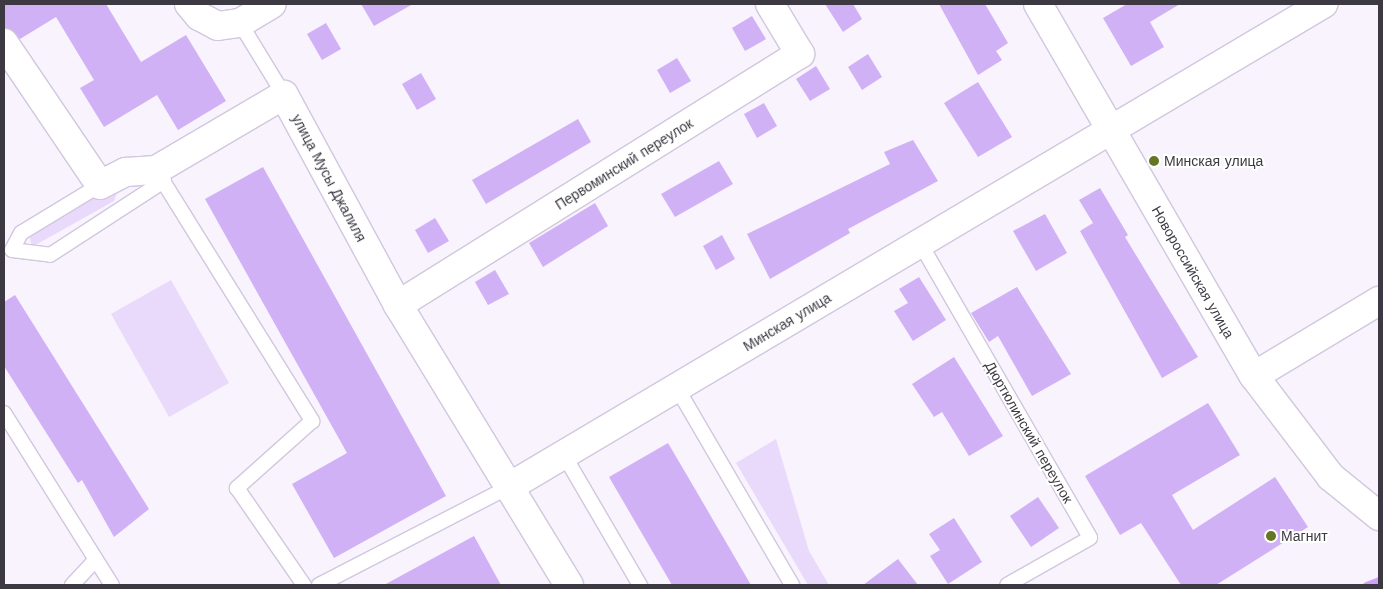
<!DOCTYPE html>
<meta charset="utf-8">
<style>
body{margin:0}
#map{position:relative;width:1383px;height:589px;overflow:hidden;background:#f8f3fd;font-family:"Work Sans",sans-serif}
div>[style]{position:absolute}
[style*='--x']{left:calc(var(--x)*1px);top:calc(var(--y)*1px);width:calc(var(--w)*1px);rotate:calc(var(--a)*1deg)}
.green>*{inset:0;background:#e9dafb}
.stream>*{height:7px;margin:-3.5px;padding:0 3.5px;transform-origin:3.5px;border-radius:3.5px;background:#cda4fa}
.building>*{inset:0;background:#d1b1f6}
.roads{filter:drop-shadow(1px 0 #d1c7de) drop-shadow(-1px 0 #d1c7de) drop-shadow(0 1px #d1c7de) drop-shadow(0 -1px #d1c7de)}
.lane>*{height:14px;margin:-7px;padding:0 7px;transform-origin:7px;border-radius:7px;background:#fff}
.street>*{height:28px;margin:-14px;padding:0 14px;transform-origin:14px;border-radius:14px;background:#fff}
.secondary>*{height:28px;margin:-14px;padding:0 14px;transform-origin:14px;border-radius:14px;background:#fff}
.dots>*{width:14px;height:14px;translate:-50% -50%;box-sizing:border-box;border:2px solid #fff;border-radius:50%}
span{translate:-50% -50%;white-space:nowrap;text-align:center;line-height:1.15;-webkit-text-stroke:4px #fff;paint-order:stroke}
.poi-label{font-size:14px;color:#3d3942}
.left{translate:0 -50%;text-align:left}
.street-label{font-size:14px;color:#3d3942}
.frame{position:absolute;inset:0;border:5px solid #3d3942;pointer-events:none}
</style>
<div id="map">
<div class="green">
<div style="clip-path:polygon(113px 186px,118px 190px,114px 201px,32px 247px,29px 235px)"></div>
<div style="clip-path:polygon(171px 280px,229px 383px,169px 417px,111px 314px)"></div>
<div style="clip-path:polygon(776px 439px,809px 551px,829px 585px,808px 585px,736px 463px)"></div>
</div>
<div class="stream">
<div style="--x:1366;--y:585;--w:14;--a:-21"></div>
</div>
<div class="building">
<div style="clip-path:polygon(4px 4px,106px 4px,141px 62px,186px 35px,226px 101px,178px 130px,157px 95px,104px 127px,80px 88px,94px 80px,56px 17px,20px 39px,4px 28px)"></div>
<div style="clip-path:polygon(361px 4px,413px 4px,374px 26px)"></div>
<div style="clip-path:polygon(825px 4px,853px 4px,862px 19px,843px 32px)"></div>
<div style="clip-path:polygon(939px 4px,985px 4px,1008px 43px,996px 51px,1002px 60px,978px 75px)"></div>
<div style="clip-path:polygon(1127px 4px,1180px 4px,1150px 22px,1164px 47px,1131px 66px,1103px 18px)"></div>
<div style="clip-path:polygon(752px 16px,766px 39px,745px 51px,732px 28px)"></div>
<div style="clip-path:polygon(326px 23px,341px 49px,322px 60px,307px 34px)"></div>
<div style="clip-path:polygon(868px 54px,882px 77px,862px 90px,848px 67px)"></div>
<div style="clip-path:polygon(677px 58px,691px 81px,670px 93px,657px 70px)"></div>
<div style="clip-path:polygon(816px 66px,830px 89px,810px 101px,796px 79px)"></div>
<div style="clip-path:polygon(421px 73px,436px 99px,417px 110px,402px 84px)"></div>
<div style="clip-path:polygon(978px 82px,1012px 137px,978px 157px,944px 103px)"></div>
<div style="clip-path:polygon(764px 103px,777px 126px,757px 138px,744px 114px)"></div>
<div style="clip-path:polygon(578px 119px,591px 142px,486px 204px,472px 180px)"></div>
<div style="clip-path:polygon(913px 140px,938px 181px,848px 229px,850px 233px,770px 279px,747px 234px,890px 164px,884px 152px)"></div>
<div style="clip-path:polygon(719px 161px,733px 184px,675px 217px,661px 194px)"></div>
<div style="clip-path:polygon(263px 167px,446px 496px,334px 558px,292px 484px,347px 453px,205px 199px)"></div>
<div style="clip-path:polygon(1100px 188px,1128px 235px,1125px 237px,1198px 357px,1162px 378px,1080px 231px,1093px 223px,1079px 200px)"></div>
<div style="clip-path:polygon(595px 203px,608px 226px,543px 267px,529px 243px)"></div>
<div style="clip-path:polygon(1045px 214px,1067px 253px,1036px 271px,1013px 231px)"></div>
<div style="clip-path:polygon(435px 218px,449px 241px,428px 253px,415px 230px)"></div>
<div style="clip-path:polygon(722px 235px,735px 259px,716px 270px,703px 246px)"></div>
<div style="clip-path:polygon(495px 270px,509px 294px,488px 305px,475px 282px)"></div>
<div style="clip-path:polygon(919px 277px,946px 320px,913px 341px,894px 311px,908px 303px,899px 289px)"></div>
<div style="clip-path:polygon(1017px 287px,1071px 374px,1032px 396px,998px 336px,989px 342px,971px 313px)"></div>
<div style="clip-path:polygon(15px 295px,149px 509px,114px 537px,82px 480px,78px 483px,4px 366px,4px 302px)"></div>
<div style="clip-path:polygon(954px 357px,1003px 436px,969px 456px,942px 412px,934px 417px,912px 384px)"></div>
<div style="clip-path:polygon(1208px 403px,1240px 455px,1172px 495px,1193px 530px,1275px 477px,1308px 527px,1216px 585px,1181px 585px,1141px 523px,1120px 535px,1085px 476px)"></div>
<div style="clip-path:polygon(668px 443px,695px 489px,751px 585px,672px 585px,609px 477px)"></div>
<div style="clip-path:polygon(1038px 497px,1059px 528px,1031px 547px,1010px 516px)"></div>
<div style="clip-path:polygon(954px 518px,982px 562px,948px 584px,930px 556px,940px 550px,929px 534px)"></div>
<div style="clip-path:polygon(474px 536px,501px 585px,384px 585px)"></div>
<div style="clip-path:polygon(898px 559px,918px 585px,863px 585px)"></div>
</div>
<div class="roads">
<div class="lane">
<div style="--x:240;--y:23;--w:84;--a:58.6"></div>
<div style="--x:156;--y:170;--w:296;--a:58.1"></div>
<div style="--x:312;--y:421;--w:101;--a:138.2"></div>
<div style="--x:237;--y:488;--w:118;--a:55.4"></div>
<div style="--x:100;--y:185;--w:92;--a:148.7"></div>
<div style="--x:21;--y:233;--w:19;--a:118"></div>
<div style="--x:12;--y:250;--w:38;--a:7"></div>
<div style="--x:50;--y:255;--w:136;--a:-33"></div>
<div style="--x:920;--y:243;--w:340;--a:60"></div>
<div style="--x:1090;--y:538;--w:95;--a:150.5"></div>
<div style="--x:677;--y:388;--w:228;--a:59.7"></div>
<div style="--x:4;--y:413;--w:203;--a:57.9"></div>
<div style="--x:564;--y:455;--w:151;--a:59.7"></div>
<div style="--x:72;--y:585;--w:35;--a:-47"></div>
<div style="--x:319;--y:585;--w:214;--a:-27.3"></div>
</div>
<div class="street">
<div style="--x:189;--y:4;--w:16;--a:50"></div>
<div style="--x:199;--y:16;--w:21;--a:28"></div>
<div style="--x:218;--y:26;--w:22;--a:-8"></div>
<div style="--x:240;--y:23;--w:37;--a:-31"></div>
<div style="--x:4;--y:43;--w:171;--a:55.9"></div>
<div style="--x:100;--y:185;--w:29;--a:-27"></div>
<div style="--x:126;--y:172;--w:30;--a:-4"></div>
<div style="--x:156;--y:170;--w:148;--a:-30.4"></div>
<div style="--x:284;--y:95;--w:239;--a:61.5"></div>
<div style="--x:398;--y:305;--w:328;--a:58.6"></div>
<div style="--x:398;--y:305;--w:474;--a:-32"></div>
<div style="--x:800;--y:54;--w:58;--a:-121"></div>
<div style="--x:1254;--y:376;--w:146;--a:-31"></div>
<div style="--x:509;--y:487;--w:947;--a:-30.68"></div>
</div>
<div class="secondary">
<div style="--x:1038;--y:4;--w:430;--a:59.9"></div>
<div style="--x:1254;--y:376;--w:127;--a:52.7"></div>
<div style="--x:1331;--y:477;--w:62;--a:39.1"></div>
</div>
</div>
<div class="dots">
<div style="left:1154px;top:161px;background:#647624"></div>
<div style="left:1271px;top:536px;background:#647624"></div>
</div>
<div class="poi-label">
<span class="left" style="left:1164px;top:161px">Минская улица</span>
<span class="left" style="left:1281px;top:536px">Магнит</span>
</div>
<div class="street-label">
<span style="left:624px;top:164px;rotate:-32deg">Первоминский переулок</span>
<span style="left:329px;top:178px;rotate:62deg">улица Мусы Джалиля</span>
<span style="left:1193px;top:272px;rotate:60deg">Новороссийская улица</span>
<span style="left:787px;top:322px;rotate:-31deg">Минская улица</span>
<span style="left:1029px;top:432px;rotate:60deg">Дюртюлинский переулок</span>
</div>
<div class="frame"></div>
</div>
